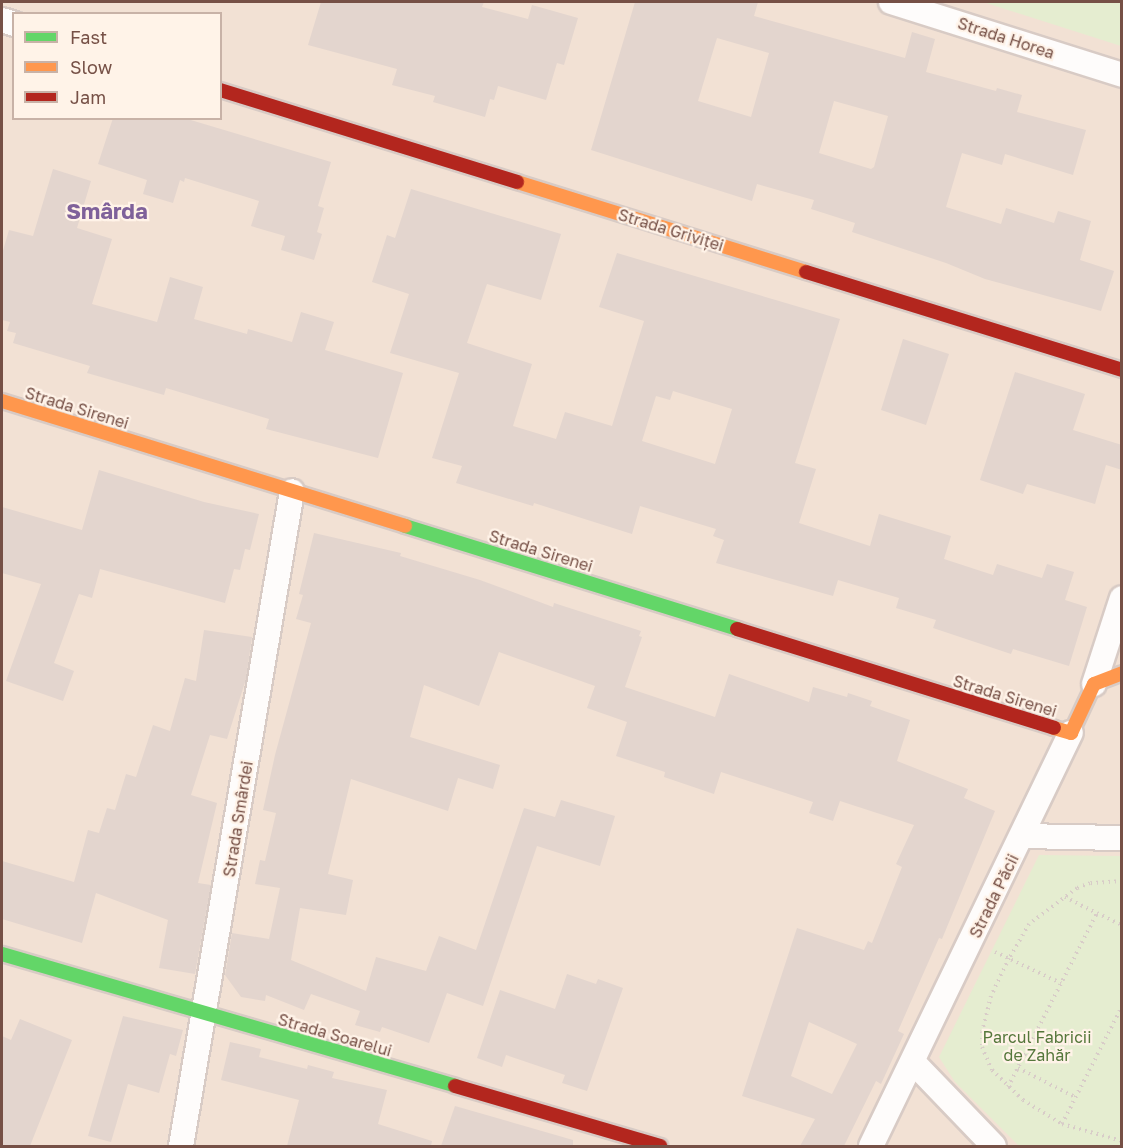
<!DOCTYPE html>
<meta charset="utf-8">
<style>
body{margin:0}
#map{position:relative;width:1123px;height:1148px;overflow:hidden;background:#f7eee6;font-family:"Golos Text",sans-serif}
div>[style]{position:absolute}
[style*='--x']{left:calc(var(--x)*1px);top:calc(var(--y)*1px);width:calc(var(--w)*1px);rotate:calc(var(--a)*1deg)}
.residential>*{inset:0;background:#f2e1d4}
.green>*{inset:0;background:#e5edd0}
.building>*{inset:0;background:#e3d5ce}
.path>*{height:4px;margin-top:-2px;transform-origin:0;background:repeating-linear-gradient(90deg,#d8ccc8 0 1.5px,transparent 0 6px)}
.roads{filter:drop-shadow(2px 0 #d8cbc5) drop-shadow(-2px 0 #d8cbc5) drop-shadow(0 2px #d8cbc5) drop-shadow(0 -2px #d8cbc5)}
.street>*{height:24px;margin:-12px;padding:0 12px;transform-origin:12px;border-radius:12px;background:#fefcfb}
.fast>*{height:14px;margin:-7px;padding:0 7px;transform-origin:7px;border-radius:7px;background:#63d668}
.slow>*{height:14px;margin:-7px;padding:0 7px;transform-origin:7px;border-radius:7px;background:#ff974d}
.jam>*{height:14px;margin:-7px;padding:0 7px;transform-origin:7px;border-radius:7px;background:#b3261e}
span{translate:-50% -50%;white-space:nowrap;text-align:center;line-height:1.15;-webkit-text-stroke:4.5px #fff3e8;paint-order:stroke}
.street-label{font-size:16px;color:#765046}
.park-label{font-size:16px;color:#55773b}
.district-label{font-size:22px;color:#7f619a;font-weight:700}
.frame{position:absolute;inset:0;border:3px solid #765046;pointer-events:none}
.legend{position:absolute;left:12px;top:12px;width:210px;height:108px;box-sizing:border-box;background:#fff3e8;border:2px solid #c8b2a7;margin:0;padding:8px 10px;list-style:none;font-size:18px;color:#765046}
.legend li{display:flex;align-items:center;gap:12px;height:30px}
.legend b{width:30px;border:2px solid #c8b2a7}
</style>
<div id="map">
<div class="residential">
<div style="clip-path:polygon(evenodd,2px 2px,1121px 2px,1121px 1146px,2px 1146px,2px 2px,14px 14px,220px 14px,220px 118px,14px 118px,14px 14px)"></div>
</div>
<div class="green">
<div style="clip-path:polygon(983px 2px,1121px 2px,1121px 46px)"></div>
<div style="clip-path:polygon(1039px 855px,1121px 856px,1121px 1146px,1019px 1146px,955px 1082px,939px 1057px)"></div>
</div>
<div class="building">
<div style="clip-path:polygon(321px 2px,484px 2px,482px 7px,528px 19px,532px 5px,578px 18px,564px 65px,557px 63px,546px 100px,498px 86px,494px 100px,490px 99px,485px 117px,433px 102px,435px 96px,392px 85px,397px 69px,308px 45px)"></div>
<div style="clip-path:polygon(evenodd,635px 2px,758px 2px,754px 16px,905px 58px,912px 32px,935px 39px,926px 72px,996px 91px,997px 88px,1022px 95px,1017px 112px,1086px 130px,1073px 175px,1005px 154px,1002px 165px,962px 153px,946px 207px,1001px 224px,1006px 208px,1054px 223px,1058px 211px,1091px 221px,1080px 260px,1114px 271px,1101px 311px,985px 279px,946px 263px,852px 232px,855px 223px,811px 209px,814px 200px,757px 184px,752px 201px,591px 150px,635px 2px,717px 38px,769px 53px,751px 117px,698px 101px,717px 38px,635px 2px,834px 101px,888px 116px,874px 167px,871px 169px,819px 153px,834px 101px)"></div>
<div style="clip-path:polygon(113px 118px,184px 118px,331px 162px,318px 206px,324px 208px,317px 232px,322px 234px,314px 260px,281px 250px,285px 236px,251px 226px,259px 201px,185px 178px,184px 182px,180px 180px,173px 203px,143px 194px,147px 180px,98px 164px)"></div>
<div style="clip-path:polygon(53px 169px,91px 181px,77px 228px,112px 239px,92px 304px,157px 322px,170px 277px,203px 287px,194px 319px,247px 334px,248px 329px,292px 342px,301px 312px,334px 322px,325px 350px,403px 373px,378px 458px,266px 429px,269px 419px,166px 388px,164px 395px,87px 373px,90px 366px,13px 343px,16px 333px,7px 331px,10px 322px,2px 320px,2px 254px,9px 230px,33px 236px)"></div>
<div style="clip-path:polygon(evenodd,411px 189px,561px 234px,541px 300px,487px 284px,467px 343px,532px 364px,513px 426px,556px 439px,565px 412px,612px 426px,644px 321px,599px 307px,617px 253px,840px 319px,795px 463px,816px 469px,799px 523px,870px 546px,879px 514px,951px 536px,944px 559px,993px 575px,997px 564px,1042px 578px,1047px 564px,1074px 572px,1065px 600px,1087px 607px,1069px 666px,1013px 649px,1011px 654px,933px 628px,936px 620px,896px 608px,899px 598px,838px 580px,833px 596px,716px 563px,724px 540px,713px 536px,716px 529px,640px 506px,632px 534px,534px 503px,533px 506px,456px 483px,462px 466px,432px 458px,459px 373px,390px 353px,409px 294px,372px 282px,387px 235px,395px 238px,411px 189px,673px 391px,732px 409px,715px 464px,642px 441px,656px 396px,670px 400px,673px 391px)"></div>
<div style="clip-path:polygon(903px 339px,949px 354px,926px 425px,881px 410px)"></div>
<div style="clip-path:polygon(1015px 372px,1085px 394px,1073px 430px,1122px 445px,1122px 470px,1106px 465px,1095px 504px,1027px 484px,1023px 494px,980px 480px)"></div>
<div style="clip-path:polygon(99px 470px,204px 502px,259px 514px,250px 550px,245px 549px,240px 570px,234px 569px,225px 603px,100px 569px,92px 598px,79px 594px,54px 663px,74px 671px,63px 701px,6px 681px,41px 584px,2px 573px,2px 507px,82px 530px)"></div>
<div style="clip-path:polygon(evenodd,314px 533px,401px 553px,400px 556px,480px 580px,553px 607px,554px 603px,641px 631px,639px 636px,642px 637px,625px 687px,715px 717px,729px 674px,809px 702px,813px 687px,847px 697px,848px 693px,872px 701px,870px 706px,910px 720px,897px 761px,968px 789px,964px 798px,995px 811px,942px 939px,939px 938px,898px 1031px,904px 1034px,881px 1084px,876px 1081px,844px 1146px,800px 1146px,815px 1119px,742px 1096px,797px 928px,864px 950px,868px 941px,872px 943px,902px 867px,896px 864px,914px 825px,840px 801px,833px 821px,809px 813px,813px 802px,721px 772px,714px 794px,664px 777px,665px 772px,616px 756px,627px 722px,587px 708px,595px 686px,499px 652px,479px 706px,424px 685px,410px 737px,500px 765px,493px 789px,458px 778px,448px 811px,351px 779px,328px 874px,353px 880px,346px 915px,300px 908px,291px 960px,366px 991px,376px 957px,426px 971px,439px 936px,476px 950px,524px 808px,555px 817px,561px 800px,615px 816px,600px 866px,537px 846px,483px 1006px,447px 993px,429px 1043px,382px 1027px,380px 1032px,355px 1025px,360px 1011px,311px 994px,304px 1010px,266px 995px,265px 1001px,241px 997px,225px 975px,232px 933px,269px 939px,280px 888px,255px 884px,260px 860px,265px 861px,276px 813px,263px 810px,275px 755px,311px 623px,296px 619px,303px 595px,299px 594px,314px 533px,809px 1022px,857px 1044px,832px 1094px,791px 1076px,809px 1022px)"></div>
<div style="clip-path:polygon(204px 630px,252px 637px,246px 679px,227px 739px,210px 735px,191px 795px,217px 803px,198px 883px,211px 885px,195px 974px,159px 968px,168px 920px,96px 893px,82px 943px,2px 919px,2px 861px,74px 882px,88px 830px,99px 833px,107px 808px,115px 810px,126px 774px,136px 777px,153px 725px,170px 731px,185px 678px,196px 681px)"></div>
<div style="clip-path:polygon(567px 974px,596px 984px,598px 979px,623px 988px,587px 1091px,562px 1083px,565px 1075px,506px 1055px,502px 1067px,477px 1058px,500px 990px,555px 1009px)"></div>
<div style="clip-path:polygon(123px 1016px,183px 1030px,176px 1056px,170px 1054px,159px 1093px,128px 1084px,111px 1142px,88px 1136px)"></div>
<div style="clip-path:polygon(20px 1019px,72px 1040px,30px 1146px,2px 1146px,2px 1036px,11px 1040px)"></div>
<div style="clip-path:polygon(230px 1042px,261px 1049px,259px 1057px,307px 1069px,308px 1065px,334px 1072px,332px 1078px,387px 1090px,378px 1124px,432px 1141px,431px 1146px,287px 1146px,299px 1100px,221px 1080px)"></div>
<div style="clip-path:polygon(455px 1106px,573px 1140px,573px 1146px,441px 1146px)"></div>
</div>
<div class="path">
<div style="--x:1122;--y:881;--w:32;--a:176"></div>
<div style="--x:1090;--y:883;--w:14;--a:159"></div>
<div style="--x:1077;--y:888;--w:60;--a:143.1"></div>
<div style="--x:1029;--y:924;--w:39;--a:120"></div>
<div style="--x:1009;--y:958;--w:42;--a:115.3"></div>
<div style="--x:991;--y:996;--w:37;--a:104"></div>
<div style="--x:982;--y:1032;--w:15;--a:90"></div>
<div style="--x:982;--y:1047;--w:25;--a:67"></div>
<div style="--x:992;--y:1070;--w:43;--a:44.1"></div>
<div style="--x:1023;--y:1100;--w:46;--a:31.6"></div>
<div style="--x:1062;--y:1124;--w:62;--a:15.8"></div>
<div style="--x:1065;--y:897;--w:36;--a:27"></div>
<div style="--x:995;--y:952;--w:73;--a:25.2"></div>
<div style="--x:1018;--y:1068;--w:64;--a:27"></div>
<div style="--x:1008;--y:1087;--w:195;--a:-62.9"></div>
<div style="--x:1097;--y:913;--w:28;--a:26"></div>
<div style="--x:1062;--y:1124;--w:132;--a:-63"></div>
</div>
<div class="roads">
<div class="street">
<div style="--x:891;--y:2;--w:242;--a:17.5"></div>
<div style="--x:2;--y:20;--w:13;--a:18"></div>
<div style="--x:1094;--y:684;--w:90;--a:-72"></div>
<div style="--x:1023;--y:836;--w:99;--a:1.2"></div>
<div style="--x:914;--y:1063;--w:115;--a:46.1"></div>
<div style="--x:181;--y:1146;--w:664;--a:-80.38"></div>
<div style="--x:871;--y:1146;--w:459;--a:-64.2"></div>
</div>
<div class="fast">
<div style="--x:405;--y:526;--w:348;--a:17.2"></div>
<div style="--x:2;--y:954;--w:472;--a:16.2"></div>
</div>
<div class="slow">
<div style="--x:517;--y:182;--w:303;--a:17.3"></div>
<div style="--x:2;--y:401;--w:422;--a:17.2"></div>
<div style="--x:1054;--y:728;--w:18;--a:16"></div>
<div style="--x:1071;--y:733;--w:54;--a:-64.9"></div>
<div style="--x:1094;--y:684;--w:30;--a:-21"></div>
</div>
<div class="jam">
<div style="--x:220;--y:90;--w:311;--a:17.2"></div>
<div style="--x:806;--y:272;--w:331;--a:17.2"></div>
<div style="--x:737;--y:629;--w:332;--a:17.3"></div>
<div style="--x:455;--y:1086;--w:214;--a:16.3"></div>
</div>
</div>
<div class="street-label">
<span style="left:1006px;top:38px;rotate:18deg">Strada Horea</span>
<span style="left:671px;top:230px;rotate:17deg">Strada Griviței</span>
<span style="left:77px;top:408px;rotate:17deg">Strada Sirenei</span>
<span style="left:541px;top:551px;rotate:17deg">Strada Sirenei</span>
<span style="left:1005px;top:696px;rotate:17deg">Strada Sirenei</span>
<span style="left:238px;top:819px;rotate:-81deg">Strada Smârdei</span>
<span style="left:994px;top:896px;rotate:-64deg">Strada Păcii</span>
<span style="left:335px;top:1035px;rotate:16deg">Strada Soarelui</span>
</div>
<div class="park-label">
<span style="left:1037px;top:1046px">Parcul Fabricii<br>de Zahăr</span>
</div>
<div class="district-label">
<span style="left:107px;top:211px">Smârda</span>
</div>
<div class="frame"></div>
<ul class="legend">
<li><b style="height:8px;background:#63d668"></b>Fast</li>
<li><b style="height:8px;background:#ff974d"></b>Slow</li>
<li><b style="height:8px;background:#b3261e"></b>Jam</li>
</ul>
</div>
